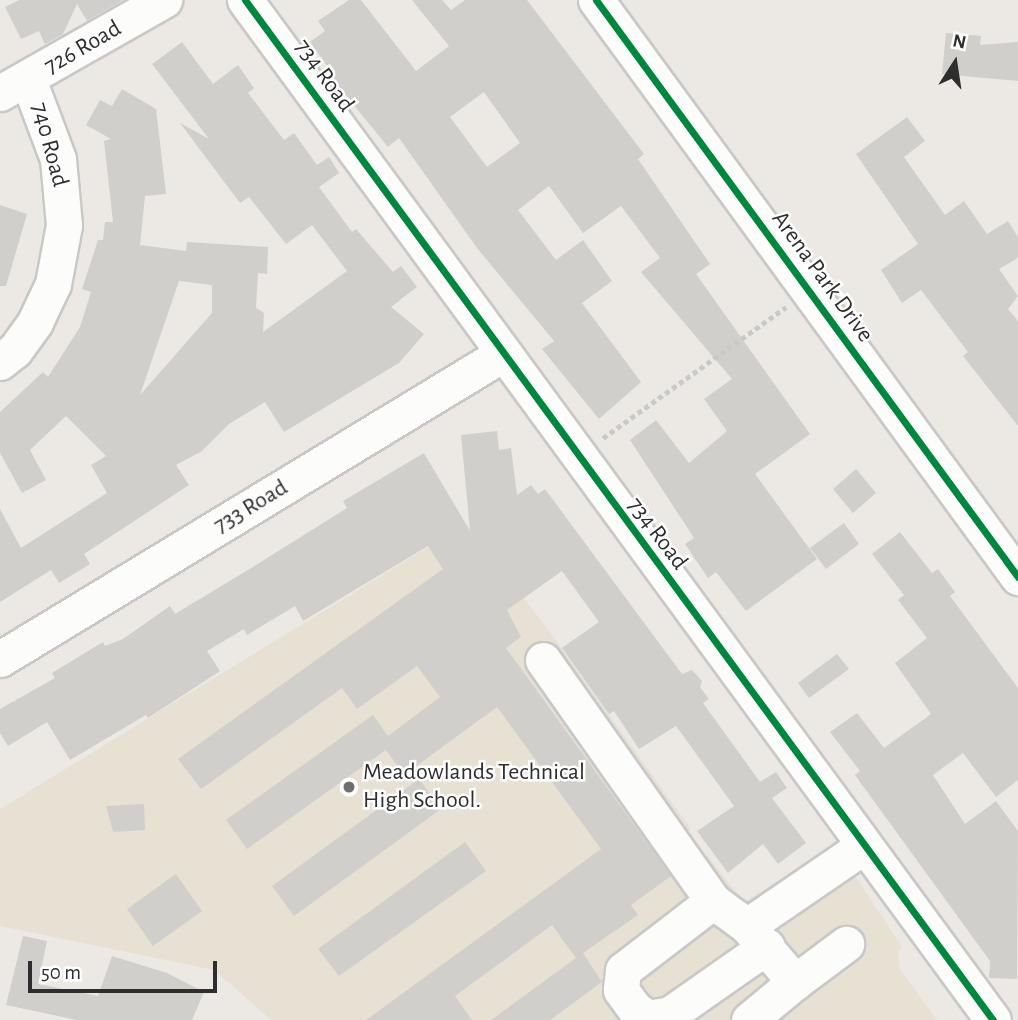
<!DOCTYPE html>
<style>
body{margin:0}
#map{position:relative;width:1018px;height:1020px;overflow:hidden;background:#ece9e4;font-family:"Alegreya Sans",sans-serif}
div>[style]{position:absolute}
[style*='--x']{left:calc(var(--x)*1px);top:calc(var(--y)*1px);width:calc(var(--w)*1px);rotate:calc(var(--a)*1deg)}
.education>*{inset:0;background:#e6e1d3}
.building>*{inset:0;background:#d1cfcb}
.path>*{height:4.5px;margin-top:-2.25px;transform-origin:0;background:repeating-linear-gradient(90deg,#c9c9c8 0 5px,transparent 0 8.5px)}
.roads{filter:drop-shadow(2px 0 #c9c8c8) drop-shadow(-2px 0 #c9c8c8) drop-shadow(0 2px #c9c8c8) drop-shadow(0 -2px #c9c8c8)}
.minor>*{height:35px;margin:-17.5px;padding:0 17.5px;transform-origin:17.5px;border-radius:17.5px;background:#fcfcfb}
.cycleway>*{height:7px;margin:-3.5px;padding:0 3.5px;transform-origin:3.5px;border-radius:3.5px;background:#00873e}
.dots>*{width:19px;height:19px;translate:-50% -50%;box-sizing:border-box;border:4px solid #fff;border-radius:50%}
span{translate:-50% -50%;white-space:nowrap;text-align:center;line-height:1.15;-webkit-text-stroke:5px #fff;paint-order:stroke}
.street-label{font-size:24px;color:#2e2e2e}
.poi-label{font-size:24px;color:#2e2e2e}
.left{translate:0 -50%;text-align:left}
.north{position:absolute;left:920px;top:28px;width:70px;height:70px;-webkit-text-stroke:5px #fff;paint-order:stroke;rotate:12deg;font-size:19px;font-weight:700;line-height:28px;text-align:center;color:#2e2e2e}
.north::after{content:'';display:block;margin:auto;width:24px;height:32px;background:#2e2e2e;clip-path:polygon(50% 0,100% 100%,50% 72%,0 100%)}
.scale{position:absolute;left:28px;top:961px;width:189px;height:32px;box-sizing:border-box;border:4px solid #2e2e2e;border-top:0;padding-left:9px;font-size:21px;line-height:24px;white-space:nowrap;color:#2e2e2e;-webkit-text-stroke:5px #fff;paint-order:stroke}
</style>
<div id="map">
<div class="education">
<div style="clip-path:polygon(466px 524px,544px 624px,691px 829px,681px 837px,698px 860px,707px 855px,744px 902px,791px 873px,804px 890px,852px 871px,902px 947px,898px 952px,900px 969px,937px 1020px,271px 1020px,214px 970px,0 926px,0 809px)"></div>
</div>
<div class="building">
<div style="clip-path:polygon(19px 0,123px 0,87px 21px,77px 4px,63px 34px,45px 44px,39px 31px,21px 39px,5px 7px)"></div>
<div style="clip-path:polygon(evenodd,349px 0,361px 0,416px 71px,449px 46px,412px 0,442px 0,451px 10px,465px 0,527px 0,644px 154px,638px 159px,710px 264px,696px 274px,810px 434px,755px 474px,817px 559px,746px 611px,716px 572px,708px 578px,685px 544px,694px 538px,630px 440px,656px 420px,689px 463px,727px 431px,704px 399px,732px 379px,641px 272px,660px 258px,621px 206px,583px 233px,549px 186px,518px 210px,556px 260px,583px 240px,612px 281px,582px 303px,641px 382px,599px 419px,542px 349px,554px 341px,477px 248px,399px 138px,388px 147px,327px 72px,330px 70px,310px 42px,325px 31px,318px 21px,349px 0,484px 92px,520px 143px,487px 167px,450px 117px,484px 92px)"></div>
<div style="clip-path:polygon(946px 33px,981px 36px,980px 45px,1018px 42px,1018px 81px,942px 74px)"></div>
<div style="clip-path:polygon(evenodd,182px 42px,213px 84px,238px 65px,254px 88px,248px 93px,284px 140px,294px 133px,317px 165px,329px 157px,339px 173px,319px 187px,352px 232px,356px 229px,393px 272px,401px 266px,417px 287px,391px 307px,424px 334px,399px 363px,284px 432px,265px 402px,229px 424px,202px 451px,176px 465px,189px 485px,84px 554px,90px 564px,59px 583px,51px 570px,0 602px,0 509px,21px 548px,107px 493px,91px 465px,106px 456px,66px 416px,30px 450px,46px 480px,22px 493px,0 453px,0 412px,43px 372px,48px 377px,80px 327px,91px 292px,82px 289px,98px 240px,103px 240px,105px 222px,113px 222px,104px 141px,111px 139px,86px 125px,100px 100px,112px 106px,122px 89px,156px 109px,166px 194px,145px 196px,140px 245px,186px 251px,187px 242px,268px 247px,267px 274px,258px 273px,256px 308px,264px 313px,263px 332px,347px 271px,312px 225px,286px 244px,249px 197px,240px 203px,180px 123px,209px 139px,152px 64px,182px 42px,179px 281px,212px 285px,212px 313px,140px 395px,179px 281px)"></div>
<div style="clip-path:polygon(907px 117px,925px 141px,904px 157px,945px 215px,964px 201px,987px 234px,1008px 221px,1018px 237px,1018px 258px,999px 269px,1018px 296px,1008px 309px,1018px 321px,1018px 426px,963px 356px,968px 352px,921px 290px,902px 303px,881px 270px,918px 244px,856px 154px)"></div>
<div style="clip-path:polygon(0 205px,27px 214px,6px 286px,0 286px)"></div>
<div style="clip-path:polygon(497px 431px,499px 450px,511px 448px,517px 495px,531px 485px,538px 494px,545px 489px,682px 674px,692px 670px,702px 681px,700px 687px,709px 699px,703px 703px,760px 782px,776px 772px,787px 788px,772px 798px,806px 843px,778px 864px,763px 844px,728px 873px,697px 831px,734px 806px,676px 726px,639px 749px,614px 711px,609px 714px,562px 648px,599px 622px,562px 571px,507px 610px,521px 637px,506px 648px,671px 876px,631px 905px,638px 915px,583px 953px,602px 982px,550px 1020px,491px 1020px,576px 958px,552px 925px,455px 996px,472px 1020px,366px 1020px,601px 849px,497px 707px,404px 775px,386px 750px,247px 849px,226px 820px,373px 715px,388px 736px,440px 697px,417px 666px,357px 709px,342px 688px,201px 789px,178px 759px,443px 569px,428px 546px,303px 621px,295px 606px,247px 635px,244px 629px,207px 651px,220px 671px,148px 718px,146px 715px,70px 760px,47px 722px,8px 746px,0 733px,0 709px,55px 678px,52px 673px,103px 642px,105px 646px,123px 639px,170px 606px,175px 614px,243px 573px,347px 508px,343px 501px,424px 453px,470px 531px,461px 435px)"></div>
<div style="clip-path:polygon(856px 469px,876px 493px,853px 513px,833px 489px)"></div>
<div style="clip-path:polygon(844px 523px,859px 544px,826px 569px,810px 548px)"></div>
<div style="clip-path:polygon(900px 532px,932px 573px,938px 569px,955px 592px,950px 596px,1018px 688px,1018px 780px,996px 797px,963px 753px,933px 775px,965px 824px,996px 801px,1018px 831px,1017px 979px,989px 978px,990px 961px,855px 775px,860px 771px,830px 732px,857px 713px,884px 748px,931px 714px,895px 663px,927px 638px,898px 600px,904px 595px,872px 554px)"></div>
<div style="clip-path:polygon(837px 654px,849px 669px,809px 698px,798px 683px)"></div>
<div style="clip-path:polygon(419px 779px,441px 809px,294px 916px,272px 886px)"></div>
<div style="clip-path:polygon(144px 804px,145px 830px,113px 832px,106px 806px)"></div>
<div style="clip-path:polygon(465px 842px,486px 871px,339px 976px,318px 949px)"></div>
<div style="clip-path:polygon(176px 874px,202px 911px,153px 946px,127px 909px)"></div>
<div style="clip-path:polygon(23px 936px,47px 941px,38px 984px,98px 996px,112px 956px,167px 973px,204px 992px,192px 1020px,77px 1020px,6px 1005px)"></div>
</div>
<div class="path">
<div style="--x:603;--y:438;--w:225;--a:-35.6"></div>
</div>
<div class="roads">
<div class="minor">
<div style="--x:245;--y:0;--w:1265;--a:53.75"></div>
<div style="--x:596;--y:0;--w:715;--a:53.82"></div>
<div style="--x:0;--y:93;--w:189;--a:-29.6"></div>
<div style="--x:0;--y:362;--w:19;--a:-39"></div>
<div style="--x:15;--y:350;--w:34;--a:-54"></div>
<div style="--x:35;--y:322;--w:42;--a:-64.7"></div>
<div style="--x:53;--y:284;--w:60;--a:-79.4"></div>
<div style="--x:64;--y:225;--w:66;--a:-95.2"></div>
<div style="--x:58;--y:159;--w:85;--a:-110.6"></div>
<div style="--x:0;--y:659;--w:586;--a:-31.25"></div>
<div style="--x:543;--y:660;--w:295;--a:54.8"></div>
<div style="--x:713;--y:901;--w:42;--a:36.3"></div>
<div style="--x:747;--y:926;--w:74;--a:49.4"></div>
<div style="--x:795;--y:982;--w:64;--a:-36.7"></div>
<div style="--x:713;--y:901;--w:113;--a:142.5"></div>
<div style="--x:623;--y:970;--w:20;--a:96"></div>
<div style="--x:621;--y:990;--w:24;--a:54"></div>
<div style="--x:635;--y:1009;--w:16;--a:35"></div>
<div style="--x:648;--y:1018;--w:22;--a:-10"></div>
<div style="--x:670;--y:1014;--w:118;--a:-35"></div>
<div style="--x:747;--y:926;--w:142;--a:-34.4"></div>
<div style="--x:749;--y:1020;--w:60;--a:-39.6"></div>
</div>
</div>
<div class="cycleway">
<div style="--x:245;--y:0;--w:1265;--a:53.75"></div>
<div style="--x:596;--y:0;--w:715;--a:53.82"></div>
</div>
<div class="dots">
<div style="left:349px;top:787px;background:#706f6e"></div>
</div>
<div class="street-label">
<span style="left:83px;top:48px;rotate:-30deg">726 Road</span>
<span style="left:324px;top:76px;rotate:54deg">734 Road</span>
<span style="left:49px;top:145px;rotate:75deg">740 Road</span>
<span style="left:822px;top:277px;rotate:54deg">Arena Park Drive</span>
<span style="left:251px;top:507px;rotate:-31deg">733 Road</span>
<span style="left:657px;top:534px;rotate:53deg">734 Road</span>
</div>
<div class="poi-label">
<span class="left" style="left:363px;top:787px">Meadowlands Technical<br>High School.</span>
</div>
<div class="north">N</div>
<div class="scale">50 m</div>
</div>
